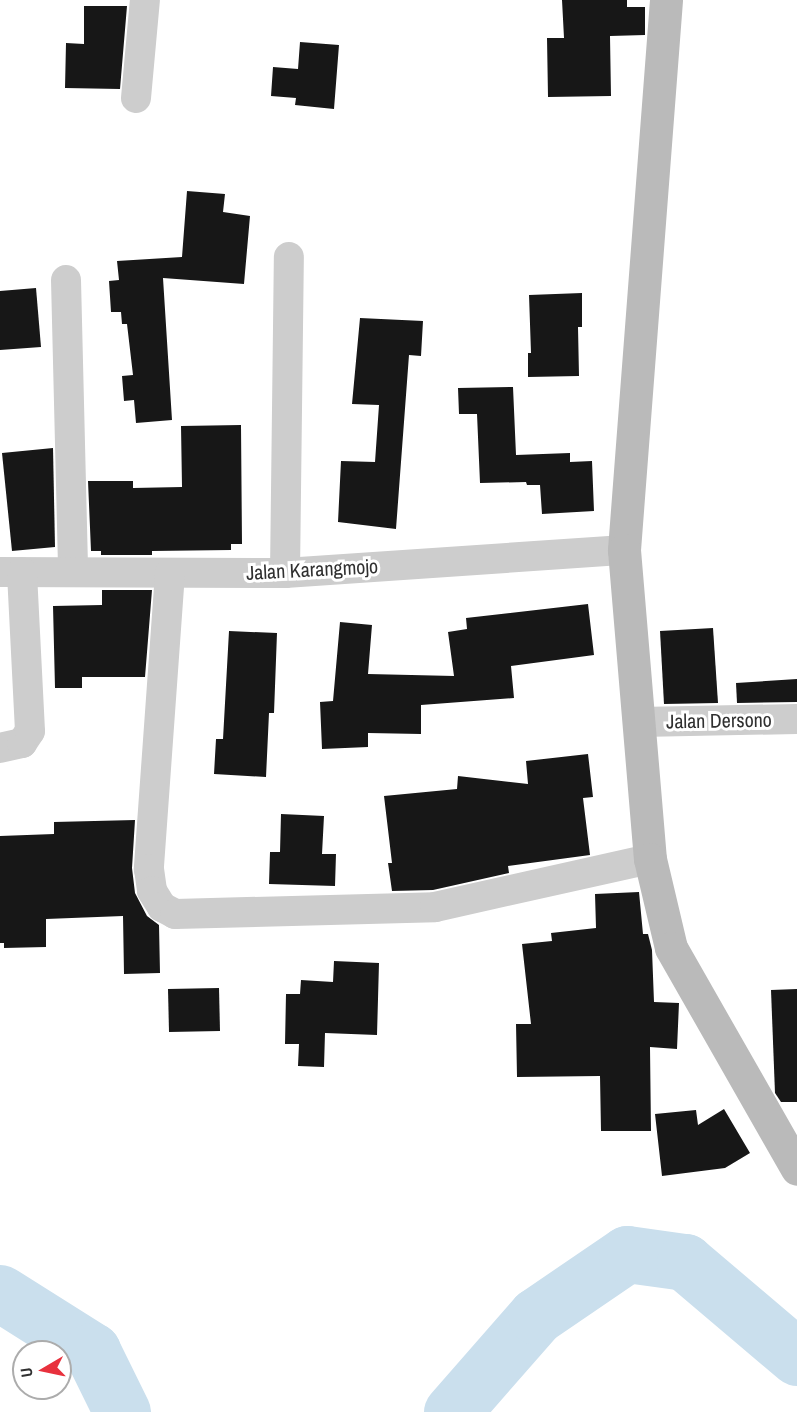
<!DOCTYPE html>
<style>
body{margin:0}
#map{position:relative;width:797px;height:1412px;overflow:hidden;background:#fff;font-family:"Archivo Narrow",sans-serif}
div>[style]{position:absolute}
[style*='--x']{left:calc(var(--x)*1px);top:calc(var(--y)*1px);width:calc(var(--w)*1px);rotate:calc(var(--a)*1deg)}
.river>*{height:57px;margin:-28.5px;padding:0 28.5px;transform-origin:28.5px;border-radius:28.5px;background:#cadfed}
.building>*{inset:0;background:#171717}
.minor>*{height:30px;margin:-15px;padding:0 15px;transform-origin:15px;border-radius:15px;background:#cdcdcd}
.secondary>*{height:33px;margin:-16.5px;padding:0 16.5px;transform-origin:16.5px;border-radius:16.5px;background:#bababa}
span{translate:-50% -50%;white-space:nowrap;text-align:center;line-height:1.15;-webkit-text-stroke:6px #fff;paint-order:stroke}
.street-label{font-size:20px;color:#303030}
.north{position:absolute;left:12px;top:1340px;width:60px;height:60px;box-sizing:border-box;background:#fff;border:2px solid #acacac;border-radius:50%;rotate:261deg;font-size:16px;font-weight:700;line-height:24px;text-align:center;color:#303030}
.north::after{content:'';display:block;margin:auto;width:21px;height:27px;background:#e8313d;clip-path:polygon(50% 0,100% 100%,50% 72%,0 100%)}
</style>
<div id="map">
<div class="river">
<div style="--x:0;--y:1293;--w:109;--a:32.2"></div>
<div style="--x:92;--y:1351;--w:68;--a:63.8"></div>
<div style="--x:452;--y:1412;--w:128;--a:-48.8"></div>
<div style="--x:536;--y:1316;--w:110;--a:-34.3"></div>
<div style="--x:627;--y:1254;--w:59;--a:7.9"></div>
<div style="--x:685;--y:1262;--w:147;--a:40.3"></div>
</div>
<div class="building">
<div style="clip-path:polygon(562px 0,627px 0,627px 7px,645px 7px,645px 35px,610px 36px,611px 96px,548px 97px,547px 38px,564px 38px)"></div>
<div style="clip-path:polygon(84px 6px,127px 6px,120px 89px,65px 88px,66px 43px,84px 44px)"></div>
<div style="clip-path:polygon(300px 42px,339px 45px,334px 109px,295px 105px,296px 98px,271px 96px,273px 67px,298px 69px)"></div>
<div style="clip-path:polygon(187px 191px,225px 194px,223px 212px,250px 216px,244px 284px,163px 278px,172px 420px,136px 423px,134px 400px,124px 401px,122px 376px,133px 375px,127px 324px,122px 324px,121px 312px,111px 312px,109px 281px,119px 280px,117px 261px,182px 257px)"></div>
<div style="clip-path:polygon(36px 288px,41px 347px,0 350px,0 291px)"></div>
<div style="clip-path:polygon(582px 293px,582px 327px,578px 327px,579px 376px,528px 377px,528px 353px,531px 353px,529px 295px)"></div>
<div style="clip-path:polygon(360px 318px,423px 321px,421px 356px,409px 355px,396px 529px,338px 522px,341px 461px,375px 462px,379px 405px,352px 404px)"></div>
<div style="clip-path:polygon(513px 387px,516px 455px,570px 453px,570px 462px,592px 461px,594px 511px,542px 514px,540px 485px,527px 485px,526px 482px,480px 483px,477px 414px,459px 414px,458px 388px)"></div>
<div style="clip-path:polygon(241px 425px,242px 544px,231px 544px,231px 550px,152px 551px,152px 555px,101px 555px,101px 551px,91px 551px,88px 481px,133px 481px,133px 488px,182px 487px,181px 426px)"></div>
<div style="clip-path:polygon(53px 448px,55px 547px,12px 551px,2px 453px)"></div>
<div style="clip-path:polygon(102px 590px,152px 590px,145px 677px,82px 677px,82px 688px,55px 688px,53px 606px,102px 605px)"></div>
<div style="clip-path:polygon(588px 604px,594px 655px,511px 666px,514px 698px,421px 705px,421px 734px,368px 733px,368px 747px,322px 749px,320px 702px,333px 701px,340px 622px,372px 625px,368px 674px,454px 676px,448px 632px,467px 629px,466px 618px)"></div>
<div style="clip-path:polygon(713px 628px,718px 703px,664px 704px,660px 631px)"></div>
<div style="clip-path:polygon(229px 631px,277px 633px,274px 713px,269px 713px,266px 777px,214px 774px,216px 739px,223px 739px)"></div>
<div style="clip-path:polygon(797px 679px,797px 702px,737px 703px,736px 683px)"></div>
<div style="clip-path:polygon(588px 754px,593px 797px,583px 798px,590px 855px,508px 866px,509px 873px,433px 890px,392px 891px,388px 863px,392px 863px,384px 796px,457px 789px,458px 776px,528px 784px,526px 761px)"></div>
<div style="clip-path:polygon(281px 814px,324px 816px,322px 854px,336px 854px,335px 886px,269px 884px,270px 852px,280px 852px)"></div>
<div style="clip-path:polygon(135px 820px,132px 868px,135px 893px,147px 916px,159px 925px,160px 973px,124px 974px,123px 916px,46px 919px,46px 947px,4px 948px,4px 943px,0 943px,0 836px,54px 834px,54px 822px)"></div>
<div style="clip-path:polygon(639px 892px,643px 934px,648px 934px,652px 950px,654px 1002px,679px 1003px,677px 1049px,650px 1047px,651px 1131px,601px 1131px,600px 1076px,517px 1077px,516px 1024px,531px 1024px,522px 944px,552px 941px,551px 933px,596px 928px,595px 894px)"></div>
<div style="clip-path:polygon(334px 961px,379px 963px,377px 1035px,325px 1033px,324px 1067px,298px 1066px,299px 1044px,285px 1044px,286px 994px,300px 994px,301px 980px,333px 982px)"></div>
<div style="clip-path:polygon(219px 988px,220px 1031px,169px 1032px,168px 989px)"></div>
<div style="clip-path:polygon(797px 989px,797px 1102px,781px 1102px,775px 1093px,771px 990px)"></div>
<div style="clip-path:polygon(724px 1109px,750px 1153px,725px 1168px,662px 1176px,655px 1114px,696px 1110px,698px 1125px)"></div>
</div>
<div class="minor">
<div style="--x:136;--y:98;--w:98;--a:-84.8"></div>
<div style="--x:66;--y:280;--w:292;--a:88.6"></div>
<div style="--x:0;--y:572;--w:285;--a:0.2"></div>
<div style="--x:285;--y:573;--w:340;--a:-3.9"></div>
<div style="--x:170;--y:573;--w:297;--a:94.1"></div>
<div style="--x:149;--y:869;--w:22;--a:82"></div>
<div style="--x:152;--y:891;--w:19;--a:58"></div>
<div style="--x:162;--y:907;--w:15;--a:28"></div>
<div style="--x:175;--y:914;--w:260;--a:-1.5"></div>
<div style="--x:435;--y:907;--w:220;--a:-12.6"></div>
<div style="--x:285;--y:573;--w:316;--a:-89.3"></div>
<div style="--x:640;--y:722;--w:157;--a:-1.1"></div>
<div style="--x:0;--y:748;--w:23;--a:-13"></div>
<div style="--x:22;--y:743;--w:14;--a:-56"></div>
<div style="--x:30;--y:731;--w:159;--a:-92.9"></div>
</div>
<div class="secondary">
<div style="--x:666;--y:0;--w:552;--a:94.37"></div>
<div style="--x:624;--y:550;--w:310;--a:85.2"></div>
<div style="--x:650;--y:859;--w:91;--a:76.7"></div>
<div style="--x:671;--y:948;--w:254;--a:60.3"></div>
</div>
<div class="street-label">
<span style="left:312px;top:569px;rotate:-3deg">Jalan Karangmojo</span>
<span style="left:719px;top:720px;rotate:-1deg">Jalan Dersono</span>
</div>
<div class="north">U</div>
</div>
